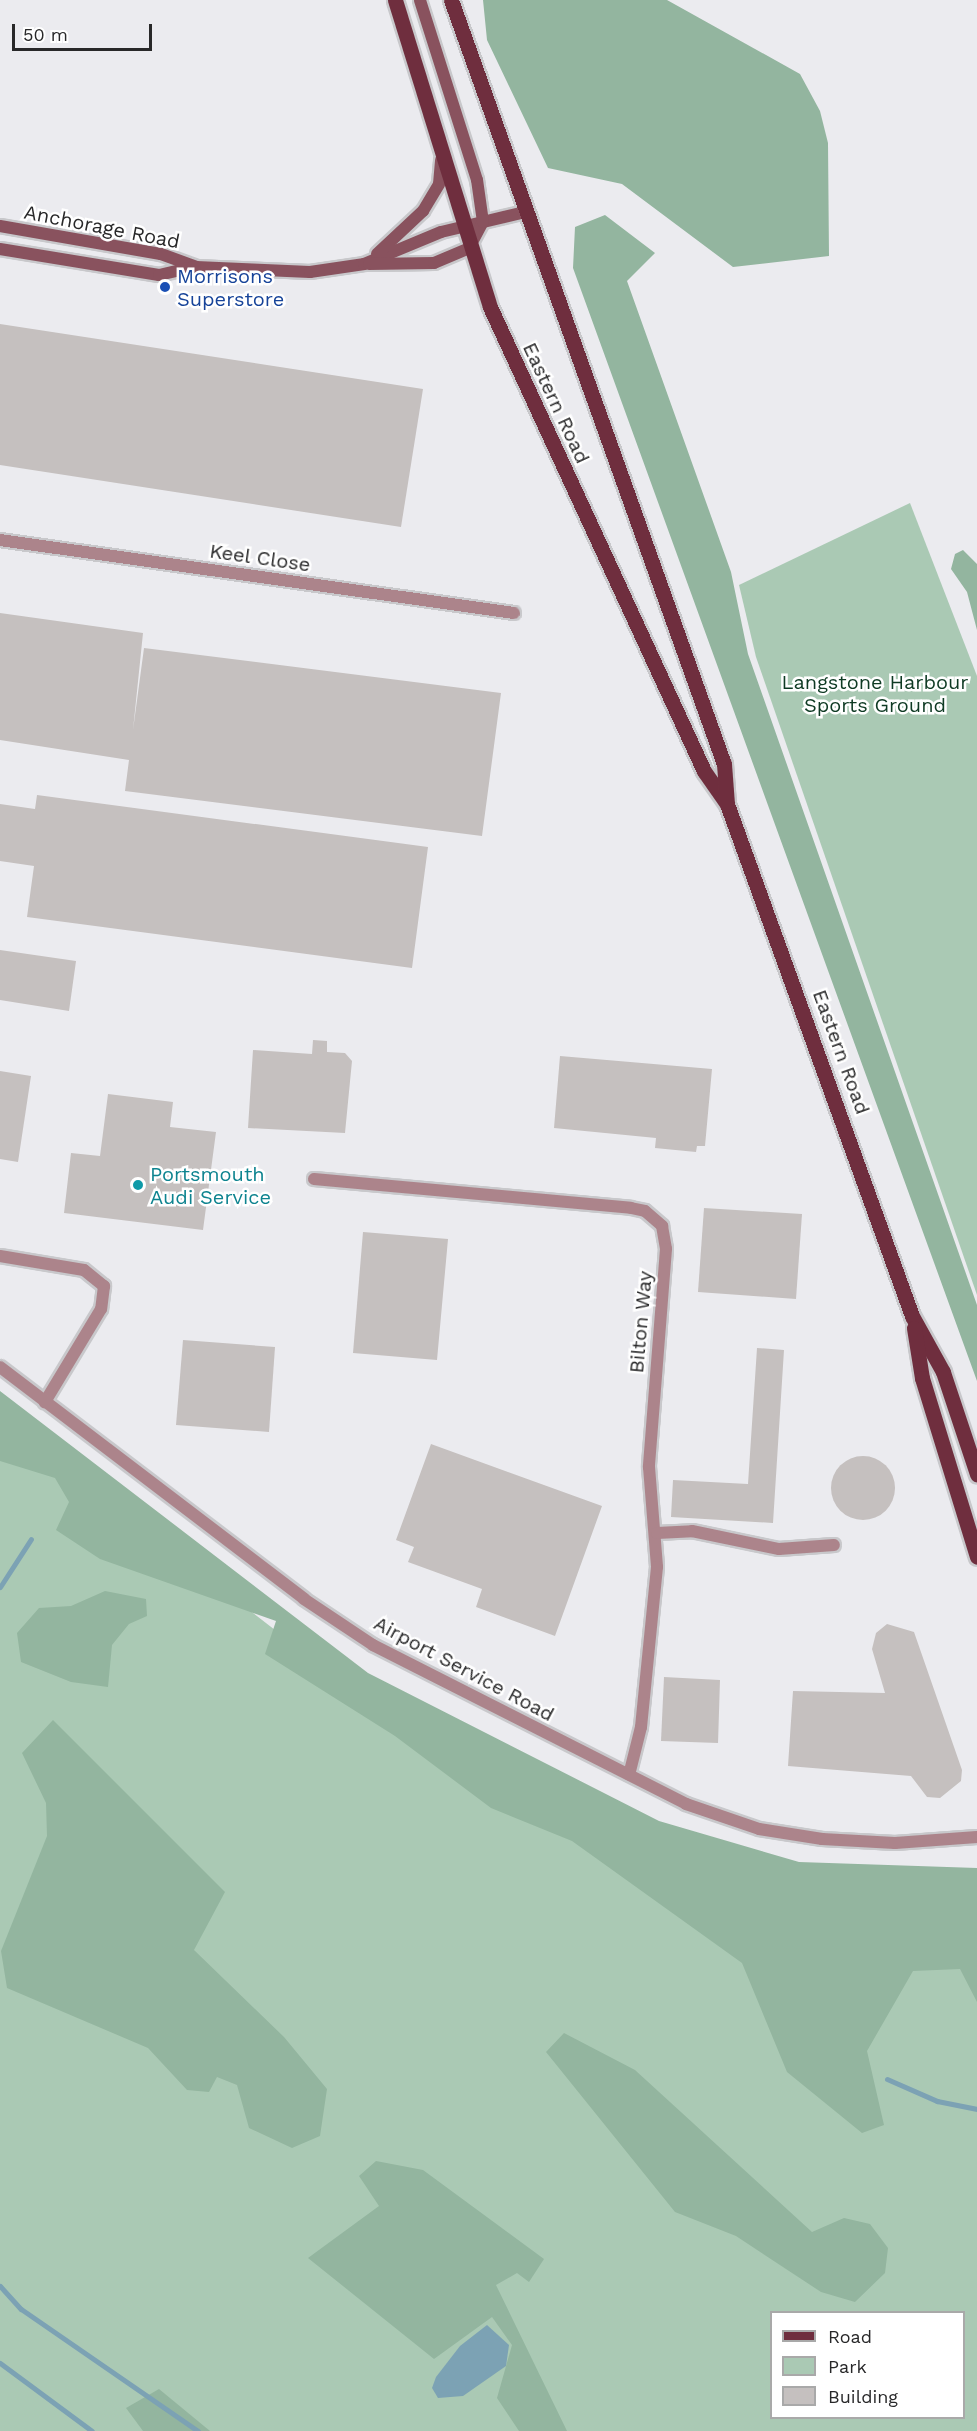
<!DOCTYPE html>
<style>
body{margin:0}
#map{position:relative;width:977px;height:2431px;overflow:hidden;background:#ebebef;font-family:"Work Sans",sans-serif}
div>[style]{position:absolute}
[style*='--x']{left:calc(var(--x)*1px);top:calc(var(--y)*1px);width:calc(var(--w)*1px);rotate:calc(var(--a)*1deg)}
.green>*{inset:0;background:#aac9b4}
.forest>*{inset:0;background:#93b59f}
.water>*{inset:0;background:#7ca2b4}
.stream>*{height:5px;margin:-2.5px;padding:0 2.5px;transform-origin:2.5px;border-radius:2.5px;background:#7ca2b4}
.building>*{inset:0;background:#c5c0bf}
.round{border-radius:50%}
.roads{filter:drop-shadow(2px 0 #c8c8cb) drop-shadow(-2px 0 #c8c8cb) drop-shadow(0 2px #c8c8cb) drop-shadow(0 -2px #c8c8cb)}
.street>*{height:12px;margin:-6px;padding:0 6px;transform-origin:6px;border-radius:6px;background:#ac848b}
.secondary>*{height:12px;margin:-6px;padding:0 6px;transform-origin:6px;border-radius:6px;background:#89525e}
.primary>*{height:15px;margin:-7.5px;padding:0 7.5px;transform-origin:7.5px;border-radius:7.5px;background:#6f2e3e}
.dots>*{width:16px;height:16px;translate:-50% -50%;box-sizing:border-box;border:3px solid #fff;border-radius:50%}
span{translate:-50% -50%;white-space:nowrap;text-align:center;line-height:1.15;-webkit-text-stroke:5px #fff;paint-order:stroke}
.street-label{font-size:20px;color:#282829}
.transit-label{font-size:20px;color:#164399}
.left{translate:0 -50%;text-align:left}
.park-label{font-size:20px;color:#0e3a23}
.culture-label{font-size:20px;color:#0d838f}
.legend{position:absolute;left:770px;top:2311px;width:195px;height:108px;box-sizing:border-box;background:#fff;border:2px solid #a9a9a9;margin:0;padding:8px 10px;list-style:none;font-size:18px;color:#282829}
.legend li{display:flex;align-items:center;gap:12px;height:30px}
.legend b{width:30px;border:2px solid #a9a9a9}
.scale{position:absolute;left:12px;top:24px;width:140px;height:27px;box-sizing:border-box;border:3px solid #282829;border-top:0;padding-left:8px;font-size:18px;line-height:21px;white-space:nowrap;color:#282829;-webkit-text-stroke:4px #fff;paint-order:stroke}
</style>
<div id="map">
<div class="green">
<div style="clip-path:polygon(910px 503px,977px 676px,977px 1295px,756px 657px,739px 585px)"></div>
<div style="clip-path:polygon(evenodd,0 1417px,386px 1716px,772px 1897px,977px 1888px,977px 2431px,0 2431px,0 1417px,772px 2312px,964px 2312px,964px 2418px,772px 2418px,772px 2312px)"></div>
</div>
<div class="forest">
<div style="clip-path:polygon(483px 0,667px 0,800px 74px,820px 111px,828px 143px,829px 256px,733px 267px,622px 184px,548px 168px,487px 40px)"></div>
<div style="clip-path:polygon(605px 215px,655px 253px,627px 281px,731px 572px,748px 654px,977px 1305px,977px 1381px,573px 268px,575px 227px)"></div>
<div style="clip-path:polygon(963px 550px,977px 564px,977px 630px,967px 592px,951px 569px,955px 554px)"></div>
<div style="clip-path:polygon(0 1391px,368px 1673px,659px 1821px,799px 1862px,977px 1868px,977px 2002px,960px 1969px,913px 1971px,867px 2051px,884px 2125px,862px 2133px,787px 2072px,742px 1963px,572px 1841px,491px 1808px,395px 1736px,265px 1654px,276px 1621px,100px 1559px,56px 1530px,69px 1502px,55px 1478px,0 1461px)"></div>
<div style="clip-path:polygon(105px 1591px,146px 1599px,147px 1616px,129px 1624px,112px 1645px,108px 1687px,71px 1682px,21px 1662px,17px 1633px,39px 1608px,71px 1606px)"></div>
<div style="clip-path:polygon(53px 1720px,225px 1892px,194px 1950px,284px 2037px,327px 2089px,320px 2136px,292px 2148px,249px 2128px,237px 2085px,217px 2077px,209px 2092px,187px 2090px,148px 2048px,7px 1988px,1px 1951px,47px 1836px,46px 1803px,22px 1753px)"></div>
<div style="clip-path:polygon(564px 2033px,635px 2070px,812px 2232px,844px 2218px,870px 2224px,888px 2248px,885px 2273px,855px 2302px,821px 2292px,736px 2236px,675px 2212px,546px 2052px)"></div>
<div style="clip-path:polygon(376px 2161px,423px 2170px,544px 2259px,529px 2282px,517px 2273px,496px 2285px,567px 2431px,519px 2431px,497px 2398px,512px 2345px,492px 2317px,434px 2359px,308px 2258px,379px 2206px,359px 2176px)"></div>
<div style="clip-path:polygon(159px 2389px,210px 2431px,143px 2431px,126px 2408px)"></div>
</div>
<div class="water">
<div style="clip-path:polygon(487px 2325px,509px 2345px,506px 2366px,463px 2396px,438px 2398px,432px 2388px,436px 2377px,460px 2346px)"></div>
</div>
<div class="stream">
<div style="--x:0;--y:1587;--w:57;--a:-57.1"></div>
<div style="--x:887;--y:2079;--w:55;--a:23.7"></div>
<div style="--x:937;--y:2101;--w:41;--a:11.3"></div>
<div style="--x:0;--y:2286;--w:31;--a:48"></div>
<div style="--x:21;--y:2309;--w:215;--a:34.6"></div>
<div style="--x:0;--y:2363;--w:114;--a:36.5"></div>
</div>
<div class="building">
<div style="clip-path:polygon(0 324px,423px 389px,401px 527px,0 465px)"></div>
<div style="clip-path:polygon(0 613px,143px 633px,133px 730px,144px 648px,501px 693px,482px 836px,125px 791px,129px 760px,0 740px)"></div>
<div style="clip-path:polygon(37px 795px,428px 847px,412px 968px,27px 917px,34px 866px,0 861px,0 804px,35px 809px)"></div>
<div style="clip-path:polygon(0 950px,76px 961px,69px 1011px,0 1000px)"></div>
<div style="clip-path:polygon(313px 1040px,327px 1041px,327px 1052px,345px 1053px,352px 1061px,345px 1133px,248px 1128px,253px 1050px,312px 1054px)"></div>
<div style="clip-path:polygon(560px 1056px,712px 1069px,705px 1146px,697px 1146px,696px 1152px,655px 1148px,656px 1138px,554px 1128px)"></div>
<div style="clip-path:polygon(0 1071px,31px 1076px,18px 1162px,0 1159px)"></div>
<div style="clip-path:polygon(108px 1094px,173px 1102px,170px 1127px,216px 1132px,203px 1230px,64px 1213px,71px 1153px,100px 1156px)"></div>
<div style="clip-path:polygon(704px 1208px,802px 1214px,796px 1299px,698px 1292px)"></div>
<div style="clip-path:polygon(363px 1232px,448px 1239px,437px 1360px,353px 1353px)"></div>
<div style="clip-path:polygon(183px 1340px,275px 1347px,269px 1432px,176px 1425px)"></div>
<div style="clip-path:polygon(757px 1348px,784px 1350px,773px 1523px,671px 1517px,673px 1480px,748px 1484px)"></div>
<div style="clip-path:polygon(431px 1444px,602px 1506px,555px 1636px,476px 1607px,482px 1589px,408px 1562px,414px 1547px,396px 1540px)"></div>
<div class="round" style="left:831px;top:1456px;width:64px;height:64px"></div>
<div style="clip-path:polygon(887px 1624px,914px 1632px,962px 1770px,961px 1781px,940px 1798px,927px 1797px,911px 1776px,788px 1766px,793px 1691px,885px 1693px,872px 1649px,876px 1633px)"></div>
<div style="clip-path:polygon(664px 1677px,720px 1680px,718px 1743px,661px 1741px)"></div>
</div>
<div class="roads">
<div class="street">
<div style="--x:0;--y:540;--w:519;--a:8.08"></div>
<div style="--x:314;--y:1179;--w:318;--a:5.2"></div>
<div style="--x:631;--y:1208;--w:14;--a:12"></div>
<div style="--x:645;--y:1211;--w:23;--a:41"></div>
<div style="--x:662;--y:1226;--w:23;--a:80"></div>
<div style="--x:666;--y:1249;--w:219;--a:94.5"></div>
<div style="--x:649;--y:1467;--w:100;--a:85.4"></div>
<div style="--x:657;--y:1567;--w:161;--a:95.7"></div>
<div style="--x:641;--y:1727;--w:49;--a:104"></div>
<div style="--x:0;--y:1256;--w:85;--a:9.5"></div>
<div style="--x:84;--y:1270;--w:26;--a:39"></div>
<div style="--x:104;--y:1286;--w:23;--a:97"></div>
<div style="--x:101;--y:1309;--w:109;--a:121.1"></div>
<div style="--x:0;--y:1367;--w:382;--a:37.3"></div>
<div style="--x:304;--y:1599;--w:83;--a:33.7"></div>
<div style="--x:373;--y:1645;--w:351;--a:26.9"></div>
<div style="--x:686;--y:1804;--w:77;--a:18.9"></div>
<div style="--x:759;--y:1829;--w:64;--a:9"></div>
<div style="--x:822;--y:1839;--w:73;--a:3.1"></div>
<div style="--x:895;--y:1843;--w:82;--a:-4.2"></div>
<div style="--x:657;--y:1533;--w:35;--a:-3"></div>
<div style="--x:692;--y:1531;--w:89;--a:11.7"></div>
<div style="--x:779;--y:1549;--w:55;--a:-4.2"></div>
</div>
<div class="secondary">
<div style="--x:0;--y:226;--w:163;--a:9.9"></div>
<div style="--x:161;--y:254;--w:37;--a:20"></div>
<div style="--x:196;--y:267;--w:114;--a:2.5"></div>
<div style="--x:310;--y:272;--w:55;--a:-8.4"></div>
<div style="--x:364;--y:264;--w:83;--a:-22.6"></div>
<div style="--x:441;--y:232;--w:86;--a:-13.4"></div>
<div style="--x:0;--y:249;--w:161;--a:9.3"></div>
<div style="--x:159;--y:275;--w:37;--a:-13"></div>
<div style="--x:377;--y:254;--w:63;--a:-43.1"></div>
<div style="--x:423;--y:211;--w:31;--a:-59"></div>
<div style="--x:439;--y:184;--w:24;--a:-85"></div>
<div style="--x:369;--y:264;--w:65;--a:-0.9"></div>
<div style="--x:434;--y:263;--w:38;--a:-23"></div>
<div style="--x:469;--y:248;--w:30;--a:-62"></div>
<div style="--x:483;--y:222;--w:42;--a:-98.1"></div>
<div style="--x:477;--y:180;--w:189;--a:-107.6"></div>
</div>
<div class="primary">
<div style="--x:395;--y:0;--w:321;--a:72.8"></div>
<div style="--x:490;--y:307;--w:511;--a:65.24"></div>
<div style="--x:704;--y:771;--w:40;--a:55.1"></div>
<div style="--x:727;--y:804;--w:544;--a:70.13"></div>
<div style="--x:912;--y:1316;--w:64;--a:61"></div>
<div style="--x:943;--y:1372;--w:108;--a:71.6"></div>
<div style="--x:451;--y:0;--w:811;--a:70.34"></div>
<div style="--x:724;--y:764;--w:40;--a:85.7"></div>
<div style="--x:914;--y:1328;--w:51;--a:80.9"></div>
<div style="--x:922;--y:1378;--w:187;--a:72.9"></div>
</div>
</div>
<div class="dots">
<div style="left:165px;top:287px;background:#1a4fb4"></div>
<div style="left:138px;top:1185px;background:#0f9aa8"></div>
</div>
<div class="street-label">
<span style="left:102px;top:227px;rotate:11deg">Anchorage Road</span>
<span style="left:556px;top:403px;rotate:65deg">Eastern Road</span>
<span style="left:260px;top:558px;rotate:8deg">Keel Close</span>
<span style="left:841px;top:1052px;rotate:70deg">Eastern Road</span>
<span style="left:641px;top:1322px;rotate:-85deg">Bilton Way</span>
<span style="left:464px;top:1669px;rotate:28deg">Airport Service Road</span>
</div>
<div class="transit-label">
<span class="left" style="left:177px;top:288px">Morrisons<br>Superstore</span>
</div>
<div class="park-label">
<span style="left:875px;top:694px">Langstone Harbour<br>Sports Ground</span>
</div>
<div class="culture-label">
<span class="left" style="left:150px;top:1186px">Portsmouth<br>Audi Service</span>
</div>
<ul class="legend">
<li><b style="height:8px;background:#6f2e3e"></b>Road</li>
<li><b style="height:16px;background:#aac9b4"></b>Park</li>
<li><b style="height:16px;background:#c5c0bf"></b>Building</li>
</ul>
<div class="scale">50 m</div>
</div>
